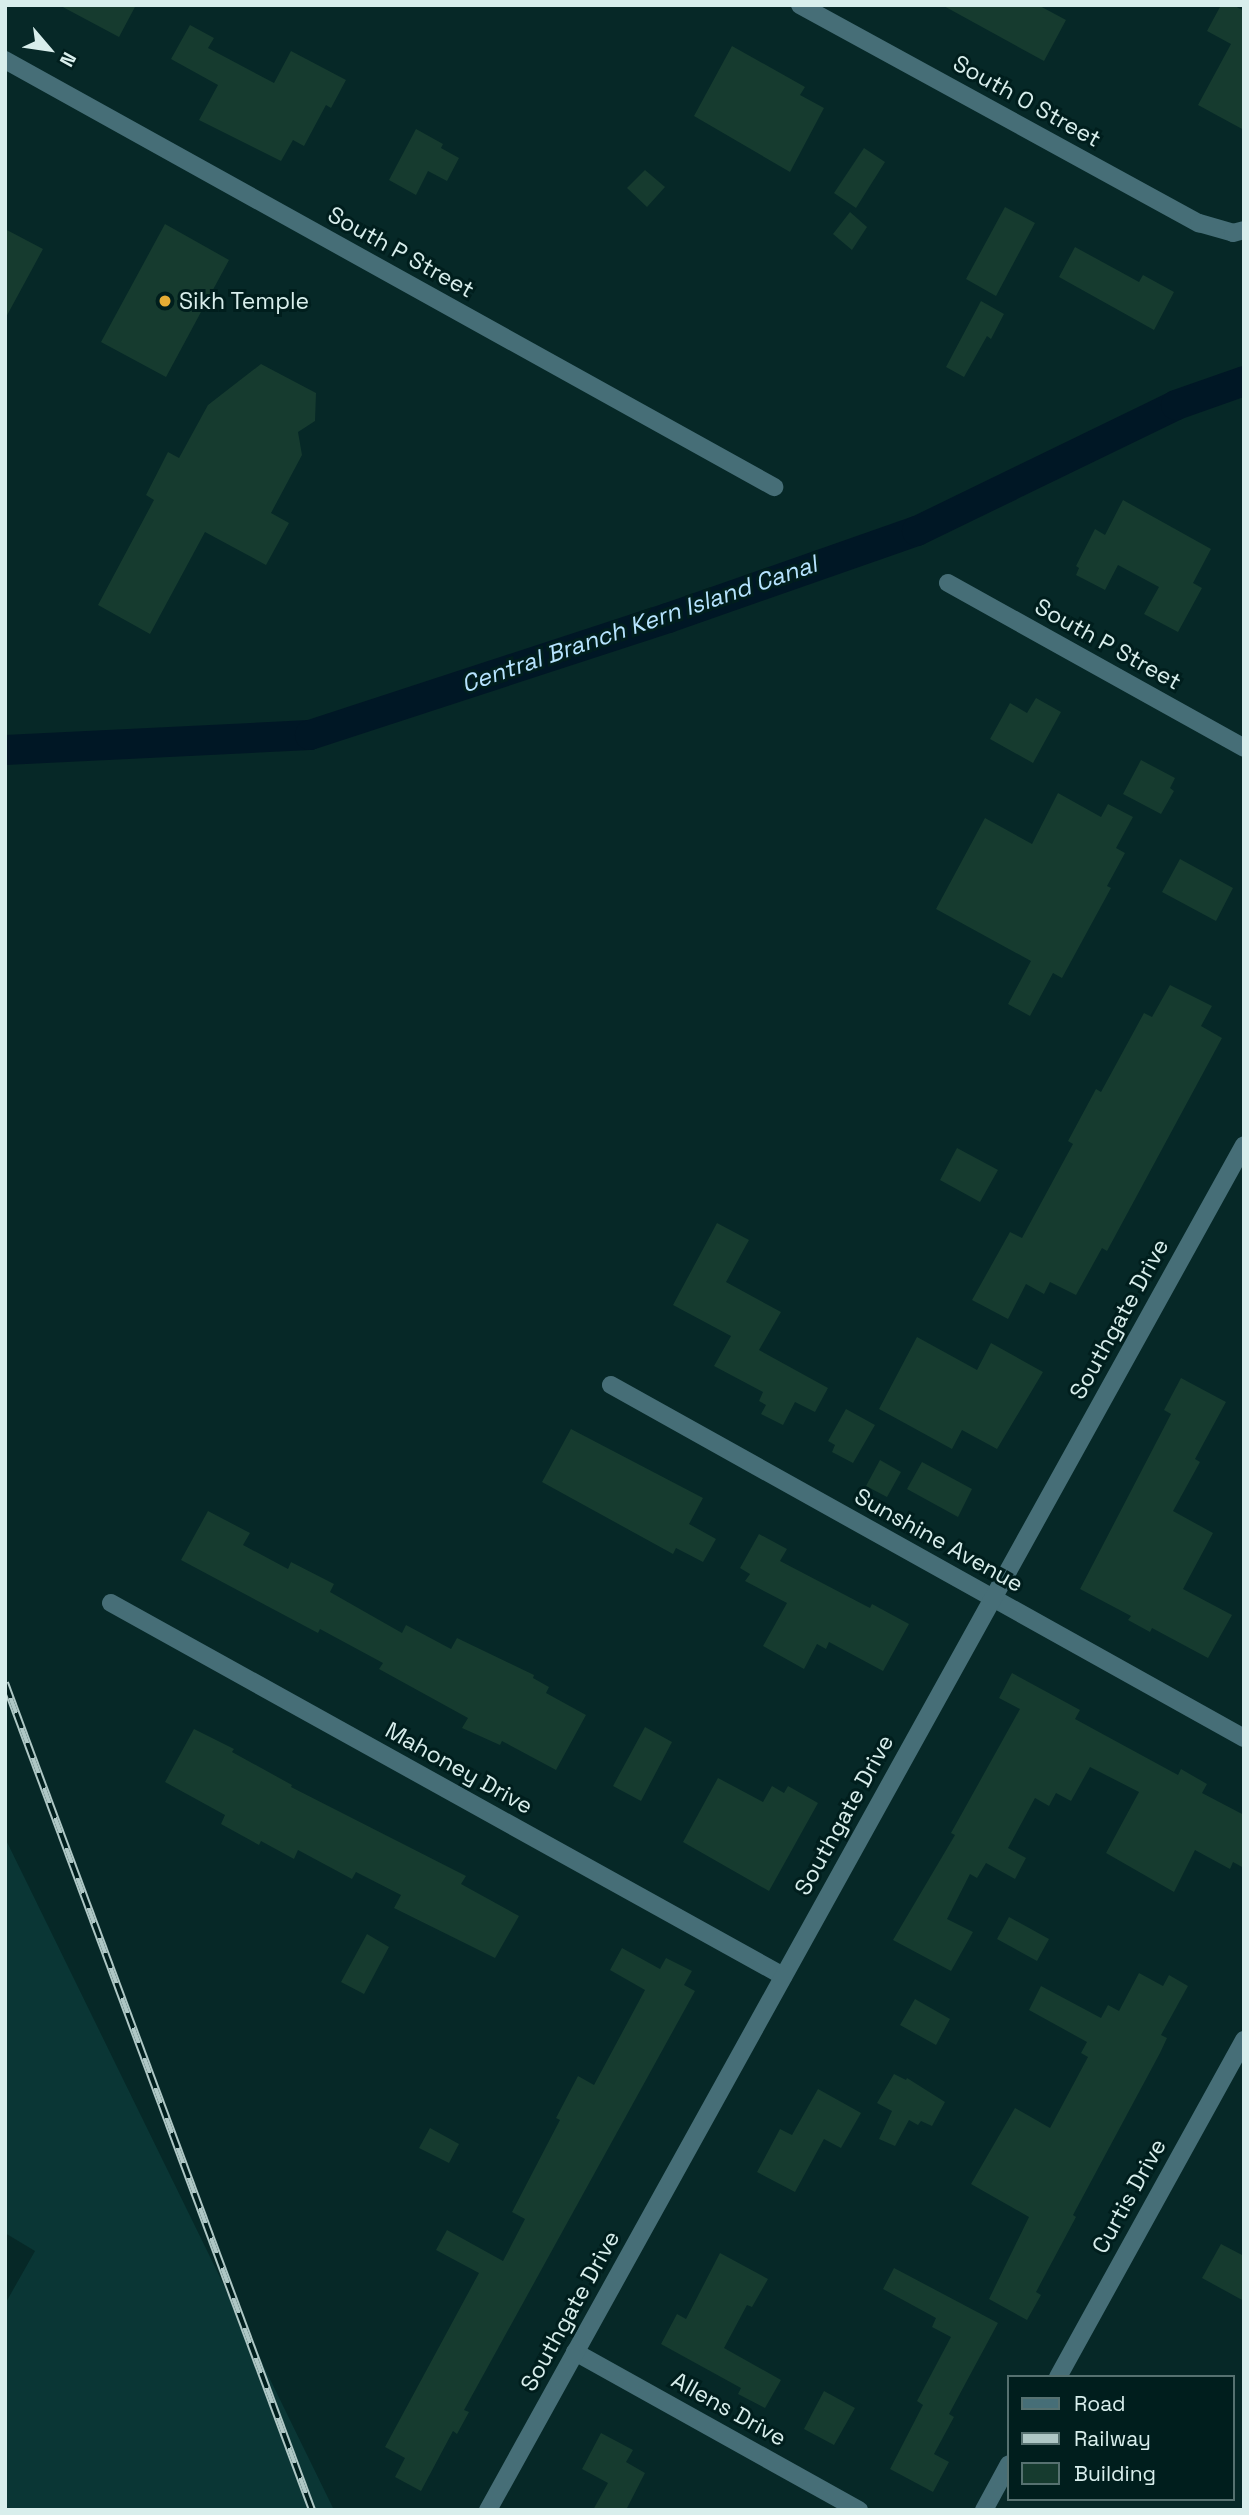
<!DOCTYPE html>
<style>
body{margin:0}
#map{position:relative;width:1249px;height:2515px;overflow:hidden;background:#062827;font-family:"Space Grotesk",sans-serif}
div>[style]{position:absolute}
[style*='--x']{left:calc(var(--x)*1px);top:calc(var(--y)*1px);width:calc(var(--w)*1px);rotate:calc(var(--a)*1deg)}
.built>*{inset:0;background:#0a3635}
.canal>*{height:30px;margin:-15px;padding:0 15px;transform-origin:15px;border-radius:15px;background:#001725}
.building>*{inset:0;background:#163b2f}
.minor>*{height:18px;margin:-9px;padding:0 9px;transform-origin:9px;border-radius:9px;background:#466e77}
.rail>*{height:8px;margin-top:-4px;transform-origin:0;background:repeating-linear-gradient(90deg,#001e1d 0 16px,#aec7c5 0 32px);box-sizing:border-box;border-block:2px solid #aec7c5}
.dots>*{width:19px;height:19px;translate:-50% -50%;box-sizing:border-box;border:4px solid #001e1d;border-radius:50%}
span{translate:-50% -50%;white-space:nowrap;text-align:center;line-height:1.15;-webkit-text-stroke:6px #001e1d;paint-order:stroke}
.street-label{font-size:23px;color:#d8eeec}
.poi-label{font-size:23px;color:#d8eeec}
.left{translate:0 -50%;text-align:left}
.water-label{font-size:24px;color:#b7e4ff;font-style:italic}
.frame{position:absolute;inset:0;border:7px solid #d8eeec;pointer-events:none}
.legend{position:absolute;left:1007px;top:2375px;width:228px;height:126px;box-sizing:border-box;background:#001e1d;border:2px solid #567170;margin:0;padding:9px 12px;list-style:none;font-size:21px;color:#d8eeec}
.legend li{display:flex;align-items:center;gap:14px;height:35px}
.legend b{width:35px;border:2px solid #567170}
.north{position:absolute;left:14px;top:14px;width:70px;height:70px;-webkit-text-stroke:5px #001e1d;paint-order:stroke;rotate:119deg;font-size:19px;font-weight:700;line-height:28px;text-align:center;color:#d8eeec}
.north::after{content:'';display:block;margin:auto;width:24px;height:32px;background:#d8eeec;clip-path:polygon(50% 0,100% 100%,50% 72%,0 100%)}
</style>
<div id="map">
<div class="built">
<div style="clip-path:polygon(5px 1838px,334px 2510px,5px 2510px,5px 2304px,35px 2251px,5px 2233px)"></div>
</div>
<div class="canal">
<div style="--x:5;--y:750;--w:305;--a:-2.8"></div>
<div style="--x:310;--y:735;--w:377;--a:-18.1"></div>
<div style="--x:668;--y:618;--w:264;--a:-19.3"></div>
<div style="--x:917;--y:531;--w:288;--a:-25.9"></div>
<div style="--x:1176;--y:405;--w:72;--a:-19.4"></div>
</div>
<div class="building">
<div style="clip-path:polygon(59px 5px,136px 5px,119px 37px)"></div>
<div style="clip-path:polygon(942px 5px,1038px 5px,1066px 20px,1044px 61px)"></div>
<div style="clip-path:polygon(1221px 5px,1233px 5px,1244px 11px,1244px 130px,1198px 105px,1231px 44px,1207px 31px)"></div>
<div style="clip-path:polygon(190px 25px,214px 38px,208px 48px,274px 83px,291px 51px,346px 80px,331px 108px,326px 105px,304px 146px,293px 140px,281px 161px,199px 120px,218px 85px,171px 59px)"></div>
<div style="clip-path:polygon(732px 46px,805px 87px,800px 95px,824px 108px,790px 172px,694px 116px)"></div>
<div style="clip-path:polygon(416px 129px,443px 144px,441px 148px,459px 158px,447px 181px,428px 171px,416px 195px,389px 180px)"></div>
<div style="clip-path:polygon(864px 148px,885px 162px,856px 208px,834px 193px)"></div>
<div style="clip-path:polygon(645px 170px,665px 187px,647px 207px,627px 188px)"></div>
<div style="clip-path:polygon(1005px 207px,1035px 223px,996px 296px,966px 279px)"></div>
<div style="clip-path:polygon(850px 212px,867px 227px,852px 250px,833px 234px)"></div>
<div style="clip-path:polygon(165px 224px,229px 260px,166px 377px,101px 342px)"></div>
<div style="clip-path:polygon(5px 229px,43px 249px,5px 319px)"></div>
<div style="clip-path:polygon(1075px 247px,1139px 282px,1143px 275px,1174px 292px,1154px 330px,1059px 277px)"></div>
<div style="clip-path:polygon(981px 301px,1004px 314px,991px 339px,987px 336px,964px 377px,946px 367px)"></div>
<div style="clip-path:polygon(261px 364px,316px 393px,315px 421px,298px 432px,302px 455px,271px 513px,289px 523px,266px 565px,205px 532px,150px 634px,98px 605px,154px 500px,146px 495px,168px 452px,179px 458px,208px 405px)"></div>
<div style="clip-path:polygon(1123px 500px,1211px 549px,1193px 583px,1202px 588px,1178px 632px,1144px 614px,1159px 587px,1118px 565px,1105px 590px,1076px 575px,1079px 568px,1076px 566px,1095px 529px,1105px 535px)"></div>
<div style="clip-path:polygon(1036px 698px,1061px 712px,1033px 763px,990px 739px,1010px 703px,1027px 713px)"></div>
<div style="clip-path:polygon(1141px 760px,1175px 778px,1170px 788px,1174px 791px,1161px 814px,1123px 794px)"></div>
<div style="clip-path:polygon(1058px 793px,1101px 817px,1108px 804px,1133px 817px,1116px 848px,1125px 853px,1107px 886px,1111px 888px,1062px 978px,1053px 973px,1030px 1016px,1008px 1004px,1031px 961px,936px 909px,985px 818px,1032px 844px)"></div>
<div style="clip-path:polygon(1180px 859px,1233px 888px,1216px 921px,1162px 892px)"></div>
<div style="clip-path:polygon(1170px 985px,1212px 1006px,1201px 1026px,1222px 1038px,1107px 1251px,1102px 1248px,1076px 1295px,1050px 1282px,1044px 1294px,1026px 1284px,1008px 1319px,972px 1300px,1010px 1232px,1022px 1238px,1073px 1144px,1068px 1141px,1096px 1089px,1101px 1092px,1144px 1013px,1152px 1017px)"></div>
<div style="clip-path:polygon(957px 1148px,998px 1170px,980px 1202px,940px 1180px)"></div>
<div style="clip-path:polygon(717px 1223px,749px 1240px,726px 1282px,781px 1312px,759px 1350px,828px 1388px,815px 1412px,795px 1402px,783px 1425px,761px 1414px,766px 1405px,759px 1401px,763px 1392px,714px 1366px,731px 1336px,673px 1305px)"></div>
<div style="clip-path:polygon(917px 1337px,977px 1370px,991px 1343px,1043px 1372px,997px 1449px,962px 1430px,952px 1449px,879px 1409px)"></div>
<div style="clip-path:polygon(1181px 1378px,1226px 1402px,1195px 1459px,1200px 1462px,1173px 1511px,1213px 1533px,1183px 1589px,1232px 1615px,1208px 1658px,1152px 1628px,1150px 1632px,1128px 1620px,1131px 1616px,1080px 1589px,1171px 1414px,1164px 1410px)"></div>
<div style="clip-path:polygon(846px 1409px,875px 1425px,853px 1463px,832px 1452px,835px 1445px,828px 1441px)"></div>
<div style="clip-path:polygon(571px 1429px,703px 1498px,689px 1524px,716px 1539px,703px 1562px,676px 1548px,673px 1554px,542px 1482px)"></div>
<div style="clip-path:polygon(880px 1460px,901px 1472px,887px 1497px,866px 1486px)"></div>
<div style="clip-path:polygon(922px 1462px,972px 1489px,958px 1517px,907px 1489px)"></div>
<div style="clip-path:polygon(208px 1511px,250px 1533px,243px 1545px,288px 1569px,291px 1562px,334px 1584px,330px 1592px,402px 1633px,406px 1625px,451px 1649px,457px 1638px,534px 1675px,533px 1678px,549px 1687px,546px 1693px,586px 1715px,556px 1770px,502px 1741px,500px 1745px,462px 1728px,468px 1718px,379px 1669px,383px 1663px,320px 1629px,318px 1633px,181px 1560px)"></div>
<div style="clip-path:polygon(759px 1534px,787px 1549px,780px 1561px,870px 1608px,872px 1604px,909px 1624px,883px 1671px,829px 1642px,826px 1649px,817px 1644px,804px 1669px,763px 1646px,787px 1603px,745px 1581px,750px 1574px,740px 1568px)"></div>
<div style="clip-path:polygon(1012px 1673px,1080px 1710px,1075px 1719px,1178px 1775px,1181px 1769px,1207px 1784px,1202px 1793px,1244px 1815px,1244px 1868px,1233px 1862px,1230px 1869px,1195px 1850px,1174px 1892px,1106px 1853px,1139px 1792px,1090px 1767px,1071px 1801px,1056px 1793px,1049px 1806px,1035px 1798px,1008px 1848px,1026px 1858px,1015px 1879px,986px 1863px,977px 1878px,970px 1874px,947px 1919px,973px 1932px,951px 1971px,893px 1940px,955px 1835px,951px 1833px,1020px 1709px,999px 1698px)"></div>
<div style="clip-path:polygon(645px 1727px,672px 1742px,641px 1801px,613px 1786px)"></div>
<div style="clip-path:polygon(194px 1729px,234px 1749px,232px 1752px,292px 1785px,291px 1787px,466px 1876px,461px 1884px,519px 1916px,495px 1958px,394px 1908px,401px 1895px,356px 1872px,352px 1879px,298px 1850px,294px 1859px,261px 1841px,259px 1845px,221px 1824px,225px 1815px,165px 1782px)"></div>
<div style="clip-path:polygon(718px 1778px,763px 1802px,772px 1786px,784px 1793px,788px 1786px,818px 1803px,769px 1891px,683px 1842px)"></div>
<div style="clip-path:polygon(1009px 1917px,1049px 1939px,1037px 1961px,997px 1939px)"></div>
<div style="clip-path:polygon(367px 1934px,389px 1947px,364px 1994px,341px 1982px)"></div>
<div style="clip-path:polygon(622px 1948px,660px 1969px,666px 1958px,692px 1971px,684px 1985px,695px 1991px,464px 2410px,469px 2412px,457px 2434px,453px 2431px,421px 2491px,395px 2477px,405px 2458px,385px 2447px,479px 2273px,436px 2250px,447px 2230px,503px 2261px,525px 2219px,512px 2212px,560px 2120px,556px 2118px,578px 2076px,594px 2085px,645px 1990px,610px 1970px)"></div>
<div style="clip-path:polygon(1139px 1973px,1163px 1986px,1169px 1975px,1188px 1986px,1161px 2035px,1167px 2038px,1160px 2053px,1073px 2215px,1076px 2217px,1036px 2292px,1041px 2295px,1027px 2320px,989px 2299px,1029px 2217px,971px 2184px,1015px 2108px,1050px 2128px,1088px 2057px,1081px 2053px,1087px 2042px,1029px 2010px,1041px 1986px,1101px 2018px,1108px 2005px,1119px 2011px)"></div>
<div style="clip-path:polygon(915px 1999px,950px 2019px,936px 2045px,900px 2025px)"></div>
<div style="clip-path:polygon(894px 2074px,906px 2080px,907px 2078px,945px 2102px,932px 2126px,921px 2121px,918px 2125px,909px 2120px,895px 2146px,879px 2139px,892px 2111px,877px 2103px)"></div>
<div style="clip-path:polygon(818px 2089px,861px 2113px,841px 2148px,824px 2139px,795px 2192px,757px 2172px,780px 2129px,792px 2135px)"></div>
<div style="clip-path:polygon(430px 2128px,459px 2144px,449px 2163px,419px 2148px)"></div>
<div style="clip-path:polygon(1221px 2244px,1244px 2256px,1244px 2301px,1202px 2278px)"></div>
<div style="clip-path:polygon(720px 2253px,768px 2279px,752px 2307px,747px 2305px,724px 2348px,781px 2380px,765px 2408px,738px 2394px,741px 2388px,661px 2344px,677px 2314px,686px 2319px)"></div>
<div style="clip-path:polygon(894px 2268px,998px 2323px,949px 2414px,954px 2417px,934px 2454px,949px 2462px,933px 2492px,890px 2469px,923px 2405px,917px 2401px,951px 2337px,932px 2327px,936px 2318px,883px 2289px)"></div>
<div style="clip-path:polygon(824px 2391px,855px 2408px,834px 2445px,804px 2429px)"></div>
<div style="clip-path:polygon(601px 2433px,633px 2450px,626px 2462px,645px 2473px,626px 2510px,593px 2510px,608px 2483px,582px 2469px)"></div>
</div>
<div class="minor">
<div style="--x:800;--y:5;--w:455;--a:28.7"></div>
<div style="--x:1199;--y:223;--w:35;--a:16"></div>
<div style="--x:1233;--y:233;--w:11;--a:-15"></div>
<div style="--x:5;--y:60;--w:880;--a:29.04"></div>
<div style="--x:948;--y:583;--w:339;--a:29.1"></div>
<div style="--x:611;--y:1385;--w:725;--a:29.15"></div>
<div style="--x:111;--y:1603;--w:769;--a:29.03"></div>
<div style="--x:575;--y:2352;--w:325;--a:29.1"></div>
<div style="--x:1058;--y:2377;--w:385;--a:-61.1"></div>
<div style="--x:488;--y:2510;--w:1560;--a:-61.02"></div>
<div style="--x:984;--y:2510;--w:52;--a:-61.5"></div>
</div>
<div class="rail">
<div style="--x:5;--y:1683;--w:882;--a:69.63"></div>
</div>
<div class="dots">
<div style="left:165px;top:301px;background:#e5ad35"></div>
</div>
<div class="street-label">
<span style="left:1027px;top:101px;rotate:29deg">South O Street</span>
<span style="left:401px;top:252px;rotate:29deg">South P Street</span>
<span style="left:1108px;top:644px;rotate:29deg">South P Street</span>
<span style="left:1119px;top:1319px;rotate:-61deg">Southgate Drive</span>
<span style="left:939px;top:1540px;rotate:29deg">Sunshine Avenue</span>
<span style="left:459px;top:1768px;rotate:29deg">Mahoney Drive</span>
<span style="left:844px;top:1815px;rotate:-61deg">Southgate Drive</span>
<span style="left:1129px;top:2196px;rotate:-61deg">Curtis Drive</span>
<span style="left:570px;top:2311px;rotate:-61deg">Southgate Drive</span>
<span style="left:729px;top:2409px;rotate:29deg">Allens Drive</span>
</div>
<div class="poi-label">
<span class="left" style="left:179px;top:301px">Sikh Temple</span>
</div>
<div class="water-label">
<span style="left:639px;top:624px;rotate:-19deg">Central Branch Kern Island Canal</span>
</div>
<div class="frame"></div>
<ul class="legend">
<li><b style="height:9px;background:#466e77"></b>Road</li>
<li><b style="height:9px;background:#aec7c5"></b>Railway</li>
<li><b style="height:19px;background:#163b2f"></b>Building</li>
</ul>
<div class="north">N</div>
</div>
